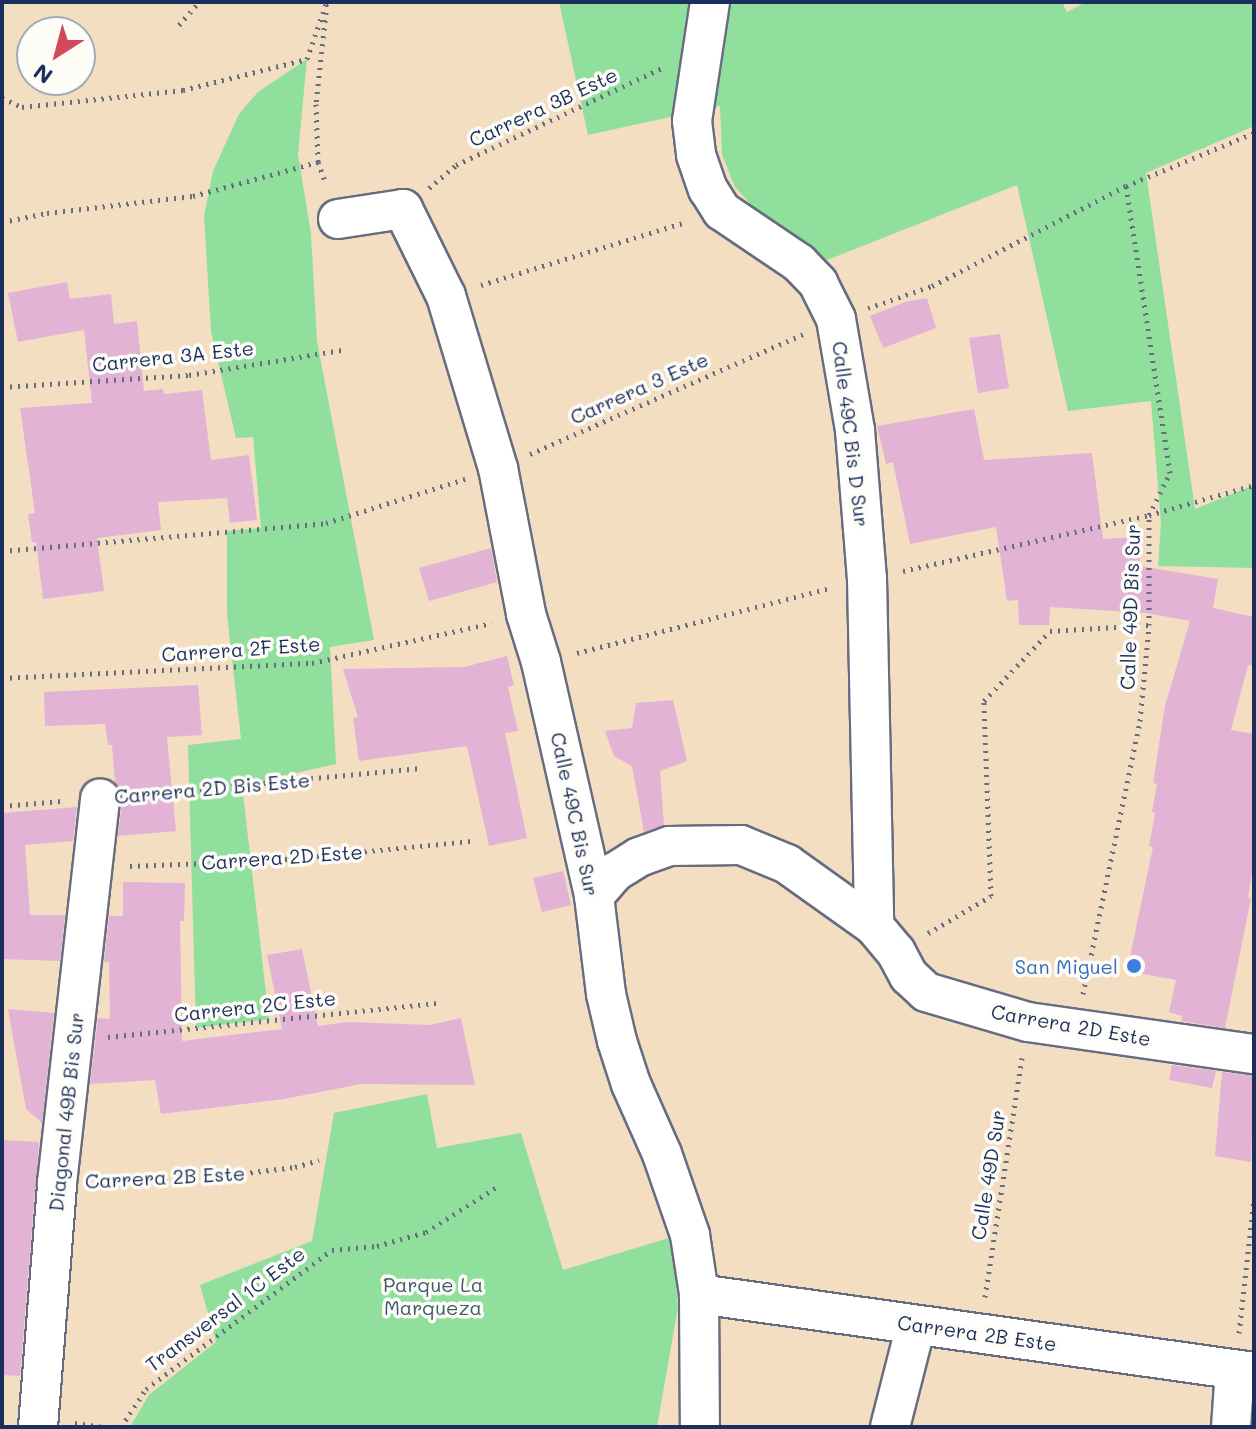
<!DOCTYPE html>
<style>
body{margin:0}
#map{position:relative;width:1256px;height:1429px;overflow:hidden;background:#f3dec1;font-family:Mali,sans-serif}
div>[style]{position:absolute}
[style*='--x']{left:calc(var(--x)*1px);top:calc(var(--y)*1px);width:calc(var(--w)*1px);rotate:calc(var(--a)*1deg)}
.green>*{inset:0;background:#91df9c}
.building>*{inset:0;background:#e2b3d5}
.path>*{height:5px;margin-top:-2.5px;transform-origin:0;background:repeating-linear-gradient(90deg,#676c81 0 2px,transparent 0 8px)}
.roads{filter:drop-shadow(2px 0 #676c81) drop-shadow(-2px 0 #676c81) drop-shadow(0 2px #676c81) drop-shadow(0 -2px #676c81)}
.street>*{height:38px;margin:-19px;padding:0 19px;transform-origin:19px;border-radius:19px;background:#fff}
.dots>*{width:22px;height:22px;translate:-50% -50%;box-sizing:border-box;border:4px solid #fdfcf7;border-radius:50%}
span{translate:-50% -50%;white-space:nowrap;text-align:center;line-height:1.15;-webkit-text-stroke:7px #fdfcf7;paint-order:stroke}
.street-label{font-size:20px;color:#1b2f5e}
.shop-label{font-size:20px;color:#366cbe}
.right{translate:-100% -50%;text-align:right}
.park-label{font-size:20px;color:#385b6e}
.frame{position:absolute;inset:0;border:4px solid #1b2f5e;pointer-events:none}
.north{position:absolute;left:16px;top:16px;width:80px;height:80px;box-sizing:border-box;background:#fdfcf7;border:2px solid #a3aaba;border-radius:50%;rotate:216deg;font-size:22px;font-weight:700;line-height:32px;text-align:center;color:#1b2f5e}
.north::after{content:'';display:block;margin:auto;width:28px;height:36px;background:#d1495b;clip-path:polygon(50% 0,100% 100%,50% 72%,0 100%)}
</style>
<div id="map">
<div class="green">
<div style="clip-path:polygon(559px 2px,1062px 2px,1067px 12px,1086px 2px,1254px 2px,1254px 126px,1146px 173px,1195px 509px,1254px 485px,1254px 568px,1158px 566px,1161px 523px,1151px 401px,1068px 411px,1017px 185px,822px 262px,765px 220px,735px 187px,722px 155px,720px 106px,588px 135px)"></div>
<div style="clip-path:polygon(307px 59px,298px 154px,311px 234px,317px 341px,374px 640px,330px 647px,336px 764px,242px 785px,269px 1019px,196px 1028px,188px 745px,241px 739px,227px 614px,227px 531px,261px 528px,253px 437px,236px 438px,211px 332px,204px 216px,213px 171px,239px 114px,258px 92px)"></div>
<div style="clip-path:polygon(427px 1094px,437px 1148px,521px 1133px,563px 1270px,672px 1237px,678px 1307px,657px 1427px,130px 1427px,149px 1395px,216px 1342px,200px 1285px,312px 1241px,334px 1113px)"></div>
</div>
<div class="building">
<div style="clip-path:polygon(67px 282px,70px 299px,111px 294px,114px 324px,137px 321px,144px 391px,163px 389px,164px 394px,202px 390px,211px 460px,249px 455px,257px 520px,230px 523px,227px 498px,158px 502px,161px 530px,97px 538px,104px 591px,43px 599px,36px 542px,32px 542px,28px 514px,35px 513px,20px 408px,92px 403px,84px 330px,18px 342px,8px 293px)"></div>
<div style="clip-path:polygon(927px 298px,936px 328px,883px 348px,870px 316px,905px 302px)"></div>
<div style="clip-path:polygon(1000px 334px,1009px 388px,978px 393px,969px 338px)"></div>
<div style="clip-path:polygon(974px 409px,984px 460px,1092px 453px,1103px 539px,1138px 537px,1140px 566px,1218px 579px,1213px 608px,1254px 617px,1254px 666px,1248px 665px,1231px 730px,1254px 734px,1254px 860px,1248px 898px,1251px 898px,1225px 1028px,1181px 1021px,1182px 1016px,1169px 1012px,1176px 980px,1127px 971px,1153px 847px,1149px 846px,1155px 813px,1152px 812px,1157px 784px,1153px 783px,1165px 706px,1190px 621px,1147px 613px,1050px 607px,1049px 625px,1019px 625px,1018px 600px,1007px 601px,996px 527px,910px 544px,893px 462px,886px 464px,877px 426px)"></div>
<div style="clip-path:polygon(491px 548px,497px 582px,429px 601px,419px 568px)"></div>
<div style="clip-path:polygon(507px 656px,514px 685px,508px 687px,518px 731px,505px 733px,527px 838px,489px 846px,467px 746px,359px 761px,353px 718px,358px 717px,343px 669px,464px 667px)"></div>
<div style="clip-path:polygon(198px 685px,202px 735px,167px 737px,176px 831px,118px 836px,122px 800px,115px 782px,112px 745px,108px 745px,105px 724px,45px 726px,44px 692px)"></div>
<div style="clip-path:polygon(673px 700px,687px 761px,660px 771px,664px 825px,644px 832px,632px 766px,614px 756px,605px 731px,632px 728px,636px 703px)"></div>
<div style="clip-path:polygon(77px 807px,73px 841px,25px 845px,30px 915px,65px 915px,60px 961px,2px 959px,2px 813px)"></div>
<div style="clip-path:polygon(563px 871px,571px 905px,542px 912px,533px 878px)"></div>
<div style="clip-path:polygon(123px 882px,185px 883px,184px 921px,180px 921px,182px 1041px,282px 1029px,267px 955px,302px 949px,318px 1026px,348px 1022px,430px 1025px,461px 1018px,475px 1085px,361px 1084px,284px 1099px,161px 1114px,155px 1080px,90px 1084px,98px 1018px,110px 1019px,109px 962px,104px 962px,109px 916px,123px 916px)"></div>
<div style="clip-path:polygon(8px 1009px,54px 1013px,42px 1123px,26px 1109px)"></div>
<div style="clip-path:polygon(1172px 1065px,1216px 1071px,1212px 1088px,1169px 1080px)"></div>
<div style="clip-path:polygon(1222px 1072px,1254px 1076px,1251px 1162px,1215px 1156px)"></div>
<div style="clip-path:polygon(2px 1140px,39px 1142px,20px 1376px,2px 1375px)"></div>
</div>
<div class="path">
<div style="--x:326;--y:12;--w:93;--a:96.2"></div>
<div style="--x:316;--y:104;--w:58;--a:88"></div>
<div style="--x:318;--y:162;--w:23;--a:70"></div>
<div style="--x:179;--y:25;--w:30;--a:-49"></div>
<div style="--x:2;--y:98;--w:22;--a:24"></div>
<div style="--x:22;--y:107;--w:162;--a:-6"></div>
<div style="--x:183;--y:90;--w:128;--a:-14"></div>
<div style="--x:307;--y:59;--w:58;--a:-70.9"></div>
<div style="--x:326;--y:4;--w:4;--a:-27"></div>
<div style="--x:429;--y:188;--w:35;--a:-40"></div>
<div style="--x:456;--y:165;--w:230;--a:-25.2"></div>
<div style="--x:2;--y:222;--w:46;--a:-11.3"></div>
<div style="--x:47;--y:213;--w:147;--a:-6.6"></div>
<div style="--x:193;--y:196;--w:130;--a:-15.2"></div>
<div style="--x:481;--y:285;--w:214;--a:-17.1"></div>
<div style="--x:868;--y:308;--w:68;--a:-19"></div>
<div style="--x:932;--y:286;--w:218;--a:-27.3"></div>
<div style="--x:1126;--y:186;--w:139;--a:-22.5"></div>
<div style="--x:2;--y:387;--w:187;--a:-3.7"></div>
<div style="--x:189;--y:375;--w:160;--a:-9.3"></div>
<div style="--x:530;--y:454;--w:298;--a:-23.7"></div>
<div style="--x:2;--y:551;--w:325;--a:-4.9"></div>
<div style="--x:326;--y:523;--w:146;--a:-17.6"></div>
<div style="--x:903;--y:571;--w:252;--a:-12.8"></div>
<div style="--x:1149;--y:515;--w:109;--a:-15.9"></div>
<div style="--x:577;--y:653;--w:262;--a:-14.4"></div>
<div style="--x:2;--y:678;--w:310;--a:-2.8"></div>
<div style="--x:312;--y:663;--w:184;--a:-12.5"></div>
<div style="--x:136;--y:795;--w:286;--a:-5.4"></div>
<div style="--x:2;--y:806;--w:60;--a:-4.8"></div>
<div style="--x:130;--y:866;--w:147;--a:-2.3"></div>
<div style="--x:277;--y:860;--w:196;--a:-5.6"></div>
<div style="--x:928;--y:933;--w:73;--a:-30.4"></div>
<div style="--x:991;--y:896;--w:195;--a:-92.1"></div>
<div style="--x:984;--y:701;--w:96;--a:-46.7"></div>
<div style="--x:1050;--y:631;--w:99;--a:-3.5"></div>
<div style="--x:1083;--y:994;--w:279;--a:-78.2"></div>
<div style="--x:1140;--y:721;--w:96;--a:-84.6"></div>
<div style="--x:1149;--y:625;--w:110;--a:-90"></div>
<div style="--x:1149;--y:515;--w:47;--a:-63.4"></div>
<div style="--x:1170;--y:473;--w:290;--a:-98.7"></div>
<div style="--x:108;--y:1037;--w:332;--a:-5.9"></div>
<div style="--x:94;--y:1182;--w:93;--a:-1.2"></div>
<div style="--x:187;--y:1180;--w:109;--a:-6.9"></div>
<div style="--x:295;--y:1167;--w:25;--a:-16"></div>
<div style="--x:985;--y:1297;--w:242;--a:-81.2"></div>
<div style="--x:1239;--y:1333;--w:135;--a:-83.6"></div>
<div style="--x:75;--y:1423;--w:30;--a:8"></div>
<div style="--x:121;--y:1427;--w:45;--a:-56.7"></div>
<div style="--x:146;--y:1389;--w:232;--a:-36.8"></div>
<div style="--x:332;--y:1250;--w:45;--a:-5.1"></div>
<div style="--x:377;--y:1246;--w:51;--a:-15.9"></div>
<div style="--x:426;--y:1232;--w:84;--a:-32.4"></div>
</div>
<div class="roads">
<div class="street">
<div style="--x:710;--y:2;--w:120;--a:98.6"></div>
<div style="--x:692;--y:121;--w:34;--a:83"></div>
<div style="--x:696;--y:155;--w:36;--a:71"></div>
<div style="--x:708;--y:189;--w:26;--a:58"></div>
<div style="--x:722;--y:211;--w:93;--a:34"></div>
<div style="--x:799;--y:263;--w:28;--a:46"></div>
<div style="--x:818;--y:283;--w:40;--a:63.4"></div>
<div style="--x:836;--y:319;--w:113;--a:80.3"></div>
<div style="--x:855;--y:430;--w:149;--a:85.4"></div>
<div style="--x:867;--y:579;--w:347;--a:88.8"></div>
<div style="--x:338;--y:219;--w:66;--a:-8.7"></div>
<div style="--x:403;--y:209;--w:97;--a:63.7"></div>
<div style="--x:446;--y:296;--w:180;--a:73.2"></div>
<div style="--x:498;--y:468;--w:149;--a:79.1"></div>
<div style="--x:526;--y:614;--w:50;--a:72.6"></div>
<div style="--x:541;--y:662;--w:240;--a:77.2"></div>
<div style="--x:594;--y:896;--w:99;--a:83"></div>
<div style="--x:606;--y:994;--w:48;--a:76.8"></div>
<div style="--x:617;--y:1041;--w:45;--a:72"></div>
<div style="--x:631;--y:1084;--w:77;--a:66.1"></div>
<div style="--x:662;--y:1154;--w:86;--a:70.9"></div>
<div style="--x:690;--y:1235;--w:60;--a:81.3"></div>
<div style="--x:699;--y:1294;--w:133;--a:89.6"></div>
<div style="--x:594;--y:896;--w:32;--a:-49"></div>
<div style="--x:615;--y:872;--w:28;--a:-32"></div>
<div style="--x:639;--y:857;--w:32;--a:-20"></div>
<div style="--x:669;--y:846;--w:72;--a:-0.8"></div>
<div style="--x:741;--y:845;--w:50;--a:22.4"></div>
<div style="--x:787;--y:864;--w:107;--a:35.5"></div>
<div style="--x:874;--y:926;--w:34;--a:50"></div>
<div style="--x:896;--y:952;--w:27;--a:62"></div>
<div style="--x:909;--y:976;--w:23;--a:43"></div>
<div style="--x:926;--y:992;--w:106;--a:16.4"></div>
<div style="--x:1028;--y:1022;--w:228;--a:8.1"></div>
<div style="--x:699;--y:1294;--w:560;--a:8"></div>
<div style="--x:38;--y:1427;--w:245;--a:-85.5"></div>
<div style="--x:57;--y:1183;--w:387;--a:-83.6"></div>
<div style="--x:890;--y:1427;--w:105;--a:-75.7"></div>
<div style="--x:1231;--y:1427;--w:57;--a:-86"></div>
</div>
</div>
<div class="dots">
<div style="left:1134px;top:966px;background:#3f7fe0"></div>
</div>
<div class="street-label">
<span style="left:543px;top:107px;rotate:-25deg">Carrera 3B Este</span>
<span style="left:173px;top:356px;rotate:-6deg">Carrera 3A Este</span>
<span style="left:639px;top:388px;rotate:-24deg">Carrera 3 Este</span>
<span style="left:851px;top:434px;rotate:83deg">Calle 49C Bis D Sur</span>
<span style="left:1130px;top:607px;rotate:-88deg">Calle 49D Bis Sur</span>
<span style="left:241px;top:649px;rotate:-4deg">Carrera 2F Este</span>
<span style="left:212px;top:788px;rotate:-5deg">Carrera 2D Bis Este</span>
<span style="left:575px;top:814px;rotate:78deg">Calle 49C Bis Sur</span>
<span style="left:282px;top:857px;rotate:-4deg">Carrera 2D Este</span>
<span style="left:255px;top:1006px;rotate:-6deg">Carrera 2C Este</span>
<span style="left:1071px;top:1025px;rotate:10deg">Carrera 2D Este</span>
<span style="left:66px;top:1112px;rotate:-84deg">Diagonal 49B Bis Sur</span>
<span style="left:988px;top:1175px;rotate:-81deg">Calle 49D Sur</span>
<span style="left:165px;top:1177px;rotate:-3deg">Carrera 2B Este</span>
<span style="left:225px;top:1309px;rotate:-37deg">Transversal 1C Este</span>
<span style="left:977px;top:1333px;rotate:8deg">Carrera 2B Este</span>
</div>
<div class="shop-label">
<span class="right" style="left:1118px;top:966px">San Miguel</span>
</div>
<div class="park-label">
<span style="left:433px;top:1296px">Parque La<br>Marqueza</span>
</div>
<div class="frame"></div>
<div class="north">N</div>
</div>
